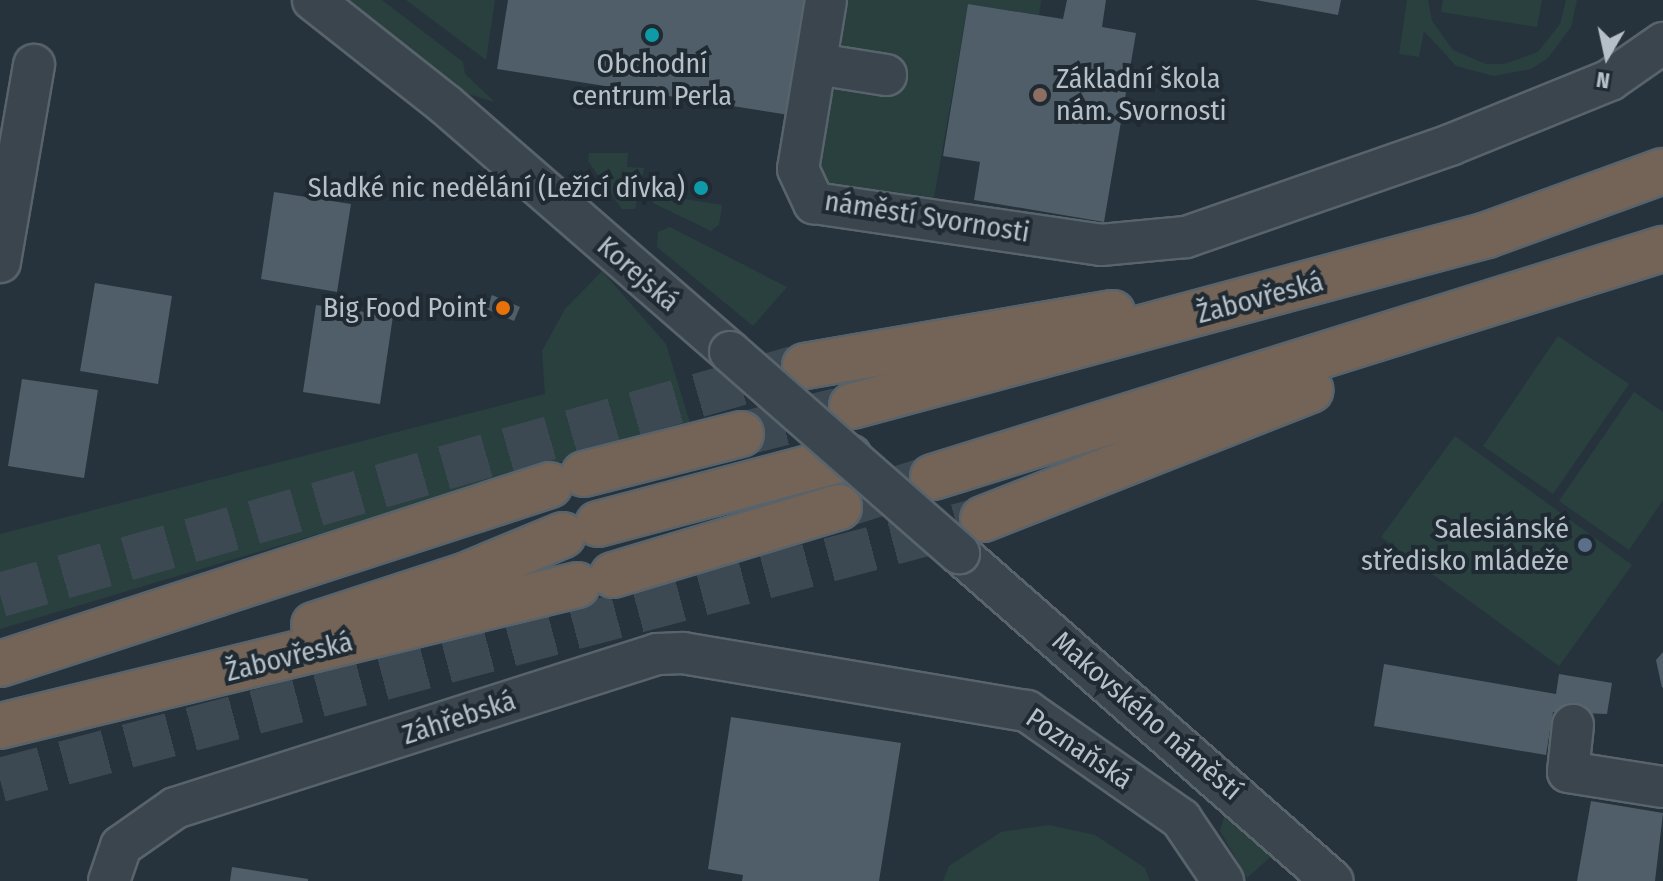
<!DOCTYPE html>
<meta charset="utf-8">
<style>
body{margin:0}
#map{position:relative;width:1663px;height:881px;overflow:hidden;background:#26333d;font-family:"Fira Sans Condensed",sans-serif}
div>[style]{position:absolute}
[style*='--x']{left:calc(var(--x)*1px);top:calc(var(--y)*1px);width:calc(var(--w)*1px);rotate:calc(var(--a)*1deg)}
.green>*{inset:0;background:#29403f}
.building>*{inset:0;background:#4f5e68}
.highway-tunnel>*{height:44px;margin-top:-22px;transform-origin:0;background:repeating-linear-gradient(90deg,#3c4852 0 44px,transparent 0 66px)}
.roads{filter:drop-shadow(2px 0 #58636b) drop-shadow(-2px 0 #58636b) drop-shadow(0 2px #58636b) drop-shadow(0 -2px #58636b)}
.minor>*{height:40px;margin:-20px;padding:0 20px;transform-origin:20px;border-radius:20px;background:#3a454e}
.highway>*{height:44px;margin:-22px;padding:0 22px;transform-origin:22px;border-radius:22px;background:#736457}
.bridges{filter:drop-shadow(2px 0 #58636b) drop-shadow(-2px 0 #58636b) drop-shadow(0 2px #58636b) drop-shadow(0 -2px #58636b)}
.minor-bridge>*{height:40px;margin:-20px;padding:0 20px;transform-origin:20px;border-radius:20px;background:#3a454e}
.dots>*{width:22px;height:22px;translate:-50% -50%;box-sizing:border-box;border:4px solid #1f2a33;border-radius:50%}
span{translate:-50% -50%;white-space:nowrap;text-align:center;line-height:1.15;-webkit-text-stroke:8px #1f2a33;paint-order:stroke}
.poi-label{font-size:28px;color:#b6c0c8}
.left{translate:0 -50%;text-align:left}
.right{translate:-100% -50%;text-align:right}
.street-label{font-size:28px;color:#b6c0c8}
.north{position:absolute;left:1567px;top:16px;width:80px;height:80px;-webkit-text-stroke:6px #1f2a33;paint-order:stroke;rotate:189deg;font-size:22px;font-weight:700;line-height:32px;text-align:center;color:#b6c0c8}
.north::after{content:'';display:block;margin:auto;width:28px;height:36px;background:#b6c0c8;clip-path:polygon(50% 0,100% 100%,50% 72%,0 100%)}
</style>
<div id="map">
<div class="green">
<div style="clip-path:polygon(349px 0,382px 0,463px 62px,465px 74px,495px 102px,465px 93px)"></div>
<div style="clip-path:polygon(406px 0,495px 0,486px 60px)"></div>
<div style="clip-path:polygon(833px 0,1041px 0,1039px 15px,968px 4px,931px 215px,852px 202px,821px 183px,810px 145px,814px 120px,836px 89px,869px 80px,835px 34px)"></div>
<div style="clip-path:polygon(1407px 0,1428px 0,1432px 21px,1453px 50px,1486px 64px,1504px 64px,1538px 52px,1560px 24px,1566px 0,1577px 0,1571px 27px,1548px 58px,1531px 69px,1494px 76px,1456px 66px,1424px 31px,1419px 57px,1399px 54px)"></div>
<div style="clip-path:polygon(1443px 0,1542px 0,1537px 27px,1441px 12px)"></div>
<div style="clip-path:polygon(589px 153px,628px 153px,627px 167px,644px 168px,635px 209px,622px 209px,588px 161px)"></div>
<div style="clip-path:polygon(654px 194px,722px 205px,719px 225px,711px 231px,653px 203px)"></div>
<div style="clip-path:polygon(670px 227px,787px 287px,753px 326px,657px 247px,658px 232px)"></div>
<div style="clip-path:polygon(602px 271px,666px 344px,690px 423px,0 629px,0 534px,545px 394px,542px 351px,565px 309px)"></div>
<div style="clip-path:polygon(1558px 336px,1629px 384px,1553px 494px,1483px 446px)"></div>
<div style="clip-path:polygon(1634px 392px,1663px 412px,1663px 500px,1629px 550px,1559px 501px)"></div>
<div style="clip-path:polygon(1455px 436px,1632px 565px,1559px 666px,1381px 537px)"></div>
<div style="clip-path:polygon(1226px 810px,1276px 852px,1247px 878px,1220px 831px)"></div>
<div style="clip-path:polygon(1049px 825px,1095px 835px,1145px 868px,1150px 881px,943px 881px,949px 866px,1001px 832px)"></div>
</div>
<div class="building">
<div style="clip-path:polygon(508px 0,807px 0,789px 115px,497px 69px)"></div>
<div style="clip-path:polygon(1067px 0,1106px 0,1102px 27px,1136px 33px,1104px 222px,974px 200px,980px 162px,943px 156px,968px 4px,1063px 19px)"></div>
<div style="clip-path:polygon(1256px 0,1341px 0,1338px 15px)"></div>
<div style="clip-path:polygon(274px 192px,351px 204px,337px 292px,261px 279px)"></div>
<div style="clip-path:polygon(95px 283px,172px 296px,158px 384px,80px 371px)"></div>
<div style="clip-path:polygon(492px 295px,520px 307px,514px 321px,486px 309px)"></div>
<div style="clip-path:polygon(316px 305px,393px 316px,380px 404px,303px 392px)"></div>
<div style="clip-path:polygon(22px 379px,98px 390px,84px 478px,8px 466px)"></div>
<div style="clip-path:polygon(1663px 652px,1663px 687px,1662px 688px,1656px 660px)"></div>
<div style="clip-path:polygon(1384px 664px,1556px 694px,1559px 674px,1612px 683px,1607px 714px,1553px 712px,1546px 755px,1374px 726px)"></div>
<div style="clip-path:polygon(731px 717px,901px 743px,879px 881px,742px 881px,743px 875px,708px 869px)"></div>
<div style="clip-path:polygon(1591px 801px,1663px 813px,1655px 881px,1577px 881px)"></div>
<div style="clip-path:polygon(232px 867px,308px 879px,308px 881px,230px 881px)"></div>
</div>
<div class="highway-tunnel">
<div style="--x:741;--y:434;--w:100;--a:-13.9"></div>
<div style="--x:839;--y:507;--w:99;--a:-17.7"></div>
<div style="--x:0;--y:595;--w:826;--a:-15.95"></div>
<div style="--x:0;--y:780;--w:1017;--a:-14.87"></div>
</div>
<div class="roads">
<div class="minor">
<div style="--x:313;--y:0;--w:169;--a:38.3"></div>
<div style="--x:446;--y:105;--w:376;--a:41"></div>
<div style="--x:826;--y:0;--w:171;--a:99.4"></div>
<div style="--x:798;--y:169;--w:38;--a:65"></div>
<div style="--x:814;--y:203;--w:290;--a:8.3"></div>
<div style="--x:1101;--y:245;--w:85;--a:-5.4"></div>
<div style="--x:1186;--y:237;--w:280;--a:-19.2"></div>
<div style="--x:1450;--y:145;--w:173;--a:-22.1"></div>
<div style="--x:1610;--y:80;--w:65;--a:-34.9"></div>
<div style="--x:817;--y:64;--w:70;--a:9.1"></div>
<div style="--x:0;--y:262;--w:200;--a:-80.2"></div>
<div style="--x:959;--y:553;--w:497;--a:41.3"></div>
<div style="--x:1573;--y:725;--w:47;--a:96.1"></div>
<div style="--x:1568;--y:772;--w:96;--a:9"></div>
<div style="--x:109;--y:881;--w:37;--a:-71"></div>
<div style="--x:121;--y:846;--w:66;--a:-35.1"></div>
<div style="--x:175;--y:808;--w:506;--a:-17.72"></div>
<div style="--x:657;--y:654;--w:26;--a:-2"></div>
<div style="--x:683;--y:653;--w:349;--a:9.6"></div>
<div style="--x:1027;--y:711;--w:188;--a:35"></div>
<div style="--x:1181;--y:819;--w:75;--a:55.9"></div>
</div>
<div class="highway">
<div style="--x:805;--y:366;--w:312;--a:-9.8"></div>
<div style="--x:852;--y:406;--w:658;--a:-15.07"></div>
<div style="--x:1487;--y:235;--w:187;--a:-20"></div>
<div style="--x:584;--y:474;--w:162;--a:-14.3"></div>
<div style="--x:933;--y:477;--w:765;--a:-17.35"></div>
<div style="--x:983;--y:519;--w:352;--a:-21.5"></div>
<div style="--x:598;--y:524;--w:260;--a:-14.9"></div>
<div style="--x:613;--y:575;--w:236;--a:-16.7"></div>
<div style="--x:314;--y:625;--w:158;--a:-18.1"></div>
<div style="--x:464;--y:576;--w:107;--a:-22.5"></div>
<div style="--x:0;--y:664;--w:578;--a:-18.03"></div>
<div style="--x:0;--y:726;--w:594;--a:-13.73"></div>
</div>
</div>
<div class="bridges">
<div class="minor-bridge">
<div style="--x:730;--y:352;--w:305;--a:41.3"></div>
</div>
</div>
<div class="dots">
<div style="left:652px;top:35px;background:#0f9aa8"></div>
<div style="left:1040px;top:95px;background:#8d6e63"></div>
<div style="left:701px;top:188px;background:#0f9aa8"></div>
<div style="left:503px;top:308px;background:#e8710a"></div>
<div style="left:1585px;top:545px;background:#5c6f8a"></div>
</div>
<div class="poi-label">
<span style="left:652px;top:80px">Obchodní<br>centrum Perla</span>
<span class="left" style="left:1056px;top:95px">Základní škola<br>nám. Svornosti</span>
<span class="right" style="left:685px;top:188px">Sladké nic nedělání (Ležící dívka)</span>
<span class="right" style="left:487px;top:308px">Big Food Point</span>
<span class="right" style="left:1569px;top:545px">Salesiánské<br>středisko mládeže</span>
</div>
<div class="street-label">
<span style="left:927px;top:217px;rotate:9deg">náměstí Svornosti</span>
<span style="left:638px;top:274px;rotate:41deg">Korejská</span>
<span style="left:1260px;top:298px;rotate:-15deg">Žabovřeská</span>
<span style="left:289px;top:657px;rotate:-14deg">Žabovřeská</span>
<span style="left:1147px;top:716px;rotate:41deg">Makovského náměstí</span>
<span style="left:459px;top:718px;rotate:-18deg">Záhřebská</span>
<span style="left:1079px;top:749px;rotate:34deg">Poznaňská</span>
</div>
<div class="north">N</div>
</div>
